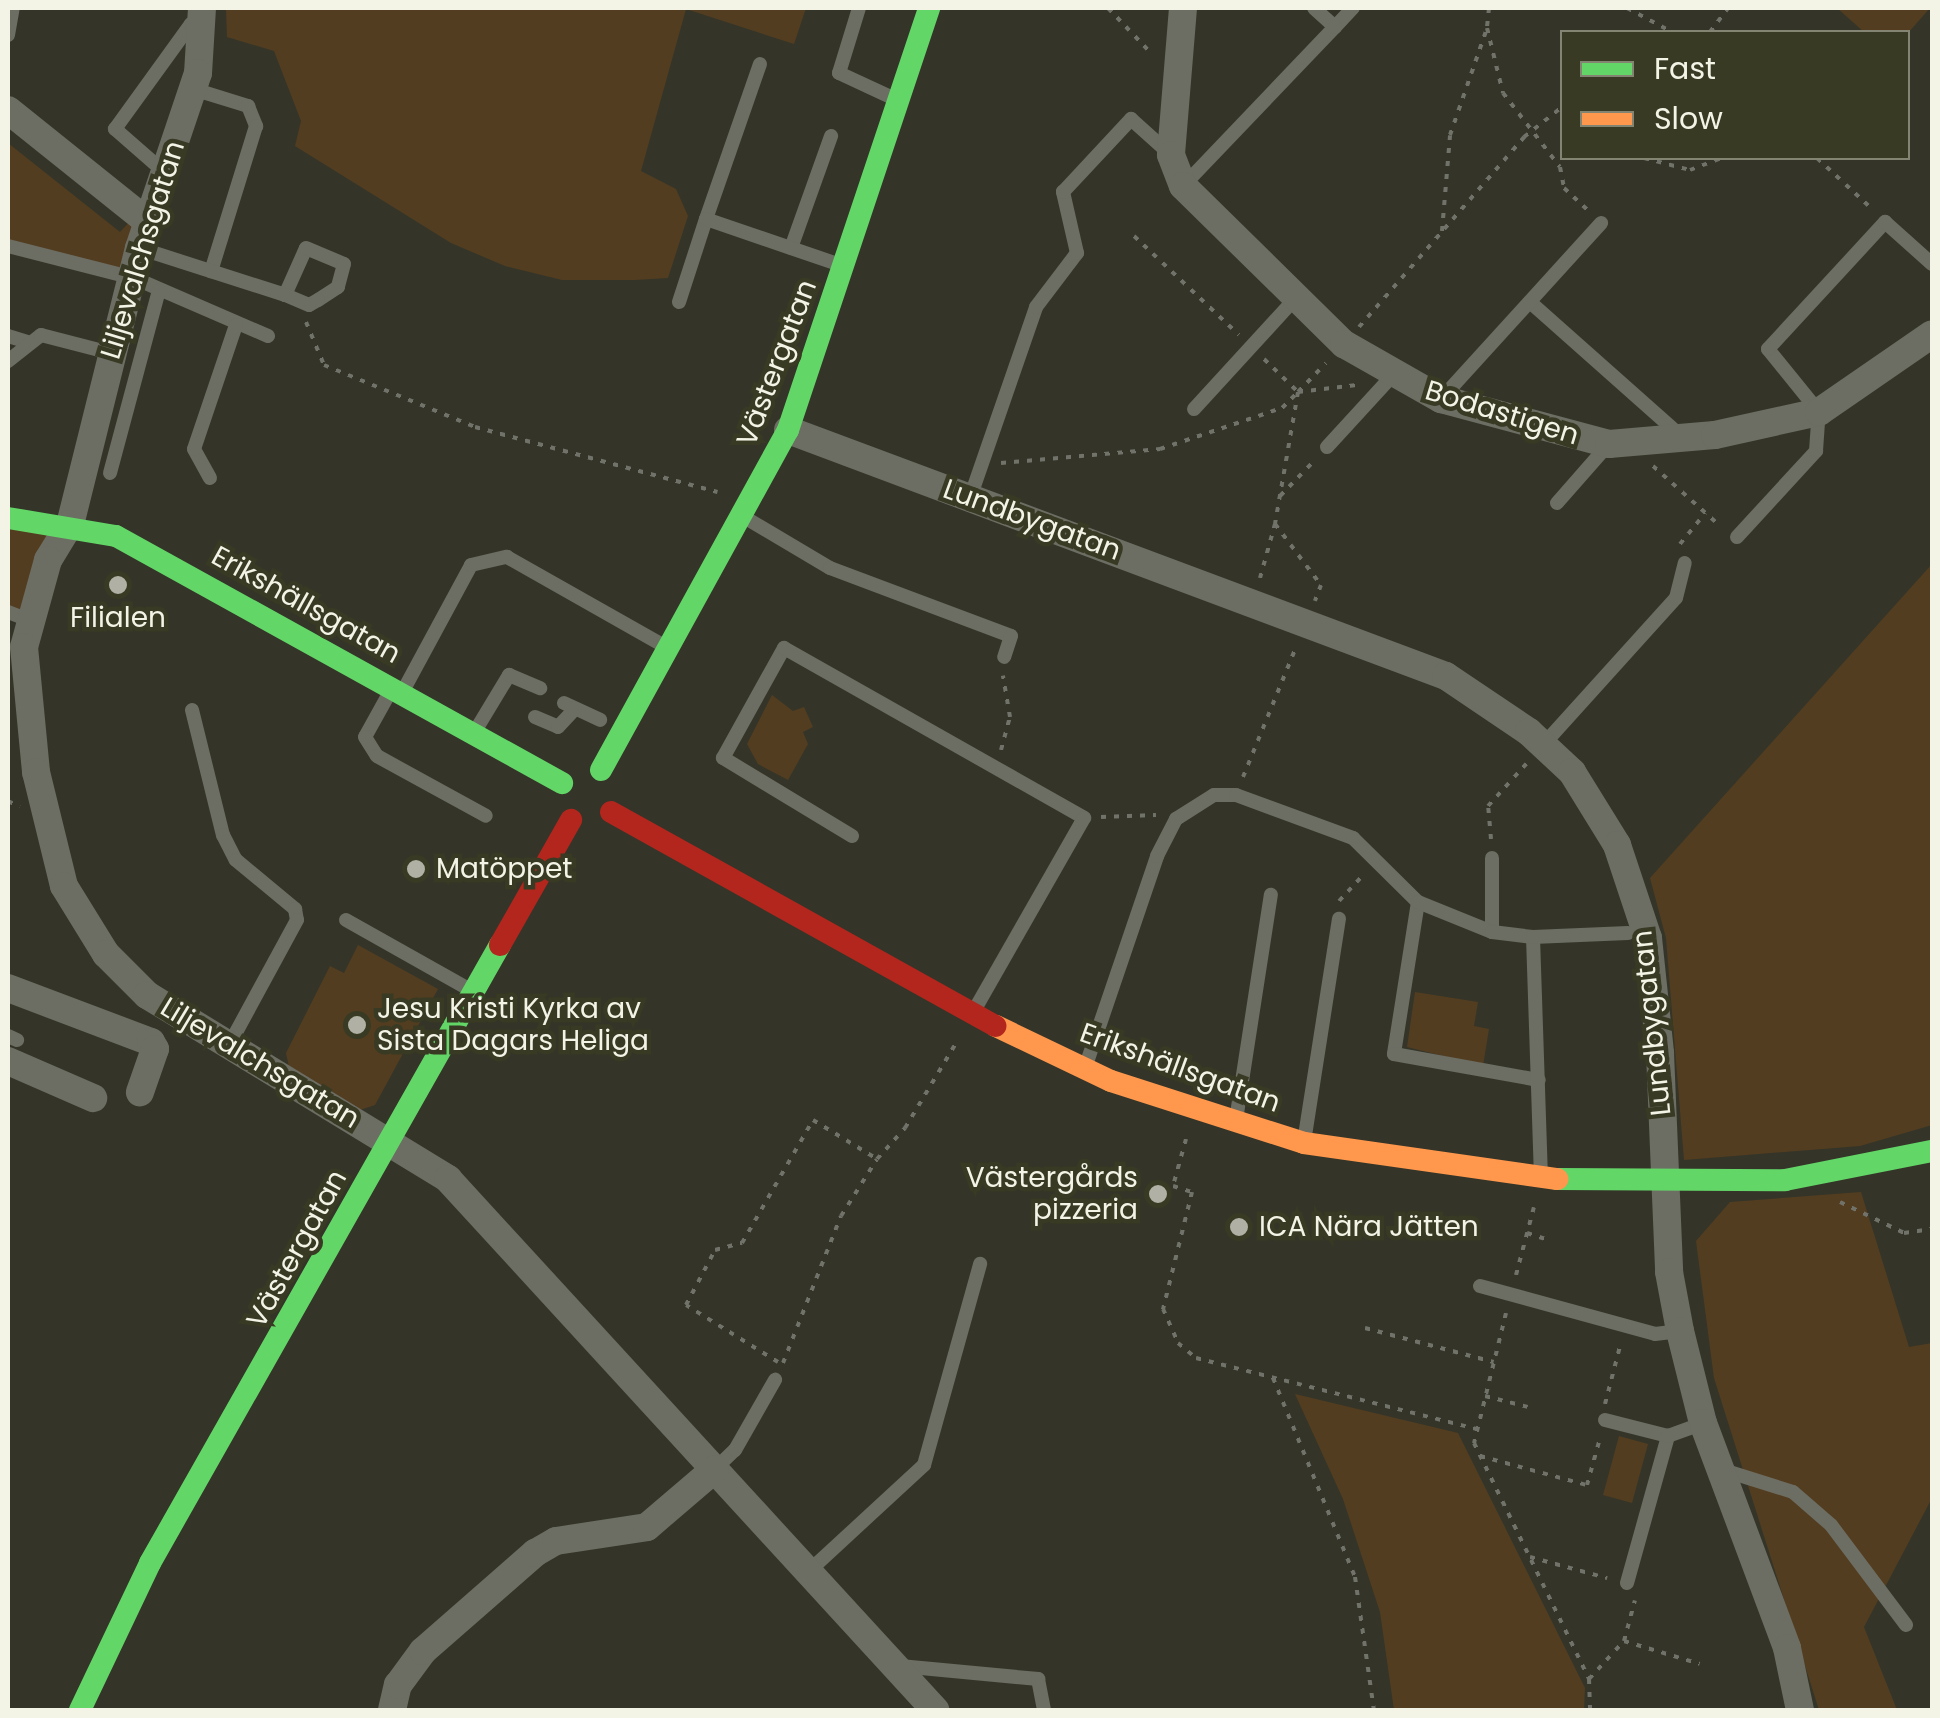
<!DOCTYPE html>
<meta charset="utf-8">
<style>
body{margin:0}
#map{position:relative;width:1940px;height:1718px;overflow:hidden;background:#343528;font-family:Poppins,sans-serif}
div>[style]{position:absolute}
[style*='--x']{left:calc(var(--x)*1px);top:calc(var(--y)*1px);width:calc(var(--w)*1px);rotate:calc(var(--a)*1deg)}
.green>*{inset:0;background:#533d20}
.path>*{height:4px;margin-top:-2px;transform-origin:0;background:repeating-linear-gradient(90deg,#717269 0 5px,transparent 0 13px)}
.lane>*{height:14px;margin:-7px;padding:0 7px;transform-origin:7px;border-radius:7px;background:#6c6d63}
.street>*{height:28px;margin:-14px;padding:0 14px;transform-origin:14px;border-radius:14px;background:#6c6d63}
.fast>*{height:22px;margin:-11px;padding:0 11px;transform-origin:11px;border-radius:11px;background:#63d668}
.slow>*{height:22px;margin:-11px;padding:0 11px;transform-origin:11px;border-radius:11px;background:#ff974d}
.jam>*{height:22px;margin:-11px;padding:0 11px;transform-origin:11px;border-radius:11px;background:#b3261e}
.dots>*{width:28px;height:28px;translate:-50% -50%;box-sizing:border-box;border:5px solid #393a23;border-radius:50%}
span{translate:-50% -50%;white-space:nowrap;text-align:center;line-height:1.15;-webkit-text-stroke:9px #393a23;paint-order:stroke}
.street-label{font-size:28px;color:#f3f4e6}
.poi-label{font-size:28px;color:#f3f4e6}
.left{translate:0 -50%;text-align:left}
.right{translate:-100% -50%;text-align:right}
.frame{position:absolute;inset:0;border:10px solid #f3f4e6;pointer-events:none}
.legend{position:absolute;left:1560px;top:30px;width:350px;height:130px;box-sizing:border-box;background:#393a23;border:2px solid #838471;margin:0;padding:12px 18px;list-style:none;font-size:30px;color:#f3f4e6}
.legend li{display:flex;align-items:center;gap:20px;height:50px}
.legend b{width:50px;border:2px solid #838471}
</style>
<div id="map">
<div class="green">
<div style="clip-path:polygon(226px 8px,806px 8px,794px 44px,686px 9px,641px 171px,676px 189px,688px 216px,668px 278px,635px 280px,562px 280px,505px 266px,451px 243px,295px 146px,301px 121px,274px 51px,227px 37px)"></div>
<div style="clip-path:polygon(1837px 8px,1930px 8px,1908px 33px,1864px 32px)"></div>
<div style="clip-path:polygon(8px 143px,120px 232px,137px 214px,134px 278px,8px 246px)"></div>
<div style="clip-path:polygon(8px 518px,70px 524px,31px 621px,8px 612px)"></div>
<div style="clip-path:polygon(1932px 564px,1932px 1125px,1860px 1146px,1684px 1160px,1666px 938px,1650px 878px)"></div>
<div style="clip-path:polygon(772px 695px,793px 711px,804px 707px,813px 727px,803px 732px,808px 744px,788px 780px,758px 764px,747px 744px)"></div>
<div style="clip-path:polygon(358px 945px,438px 989px,375px 1105px,351px 1113px,292px 1081px,286px 1053px,330px 966px,344px 973px)"></div>
<div style="clip-path:polygon(1415px 992px,1478px 1002px,1474px 1026px,1489px 1029px,1483px 1066px,1407px 1047px)"></div>
<div style="clip-path:polygon(1861px 1192px,1909px 1347px,1932px 1343px,1932px 1498px,1864px 1627px,1897px 1710px,1819px 1710px,1714px 1378px,1696px 1241px,1730px 1202px)"></div>
<div style="clip-path:polygon(1295px 1394px,1458px 1433px,1585px 1688px,1584px 1710px,1394px 1710px,1380px 1612px,1343px 1499px)"></div>
<div style="clip-path:polygon(1619px 1436px,1648px 1444px,1632px 1503px,1603px 1495px)"></div>
</div>
<div class="path">
<div style="--x:1108;--y:8;--w:64;--a:46.3"></div>
<div style="--x:1489;--y:8;--w:20;--a:96"></div>
<div style="--x:1487;--y:28;--w:67;--a:76.2"></div>
<div style="--x:1503;--y:93;--w:93;--a:52.4"></div>
<div style="--x:1560;--y:167;--w:21;--a:79"></div>
<div style="--x:1564;--y:188;--w:33;--a:43"></div>
<div style="--x:1627;--y:8;--w:51;--a:28.1"></div>
<div style="--x:1710;--y:32;--w:30;--a:-53"></div>
<div style="--x:1644;--y:158;--w:48;--a:14.6"></div>
<div style="--x:1690;--y:170;--w:34;--a:-21"></div>
<div style="--x:1817;--y:158;--w:75;--a:42.8"></div>
<div style="--x:1442;--y:231;--w:96;--a:-85.2"></div>
<div style="--x:1450;--y:135;--w:113;--a:-70.9"></div>
<div style="--x:1134;--y:236;--w:144;--a:43.3"></div>
<div style="--x:306;--y:322;--w:47;--a:67.3"></div>
<div style="--x:324;--y:365;--w:163;--a:22.3"></div>
<div style="--x:475;--y:427;--w:251;--a:15"></div>
<div style="--x:1359;--y:327;--w:252;--a:-49"></div>
<div style="--x:1524;--y:137;--w:48;--a:-38.3"></div>
<div style="--x:1264;--y:359;--w:47;--a:44.1"></div>
<div style="--x:1298;--y:392;--w:134;--a:99.9"></div>
<div style="--x:1275;--y:524;--w:76;--a:53"></div>
<div style="--x:1321;--y:585;--w:17;--a:111"></div>
<div style="--x:1298;--y:392;--w:40;--a:-46"></div>
<div style="--x:1001;--y:463;--w:160;--a:-5"></div>
<div style="--x:1160;--y:449;--w:129;--a:-18.6"></div>
<div style="--x:1282;--y:408;--w:23;--a:-45"></div>
<div style="--x:1298;--y:392;--w:59;--a:-6.8"></div>
<div style="--x:1653;--y:466;--w:90;--a:41.8"></div>
<div style="--x:1280;--y:496;--w:50;--a:-45.8"></div>
<div style="--x:1680;--y:544;--w:40;--a:-51"></div>
<div style="--x:1260;--y:578;--w:56;--a:-74.5"></div>
<div style="--x:1001;--y:750;--w:34;--a:-75"></div>
<div style="--x:1010;--y:717;--w:42;--a:-99.7"></div>
<div style="--x:1243;--y:777;--w:140;--a:-67.8"></div>
<div style="--x:8;--y:801;--w:13;--a:27"></div>
<div style="--x:1101;--y:817;--w:55;--a:-2.1"></div>
<div style="--x:1491;--y:839;--w:33;--a:-95"></div>
<div style="--x:1488;--y:806;--w:58;--a:-47.8"></div>
<div style="--x:1339;--y:901;--w:35;--a:-47"></div>
<div style="--x:1186;--y:1139;--w:49;--a:105.5"></div>
<div style="--x:1173;--y:1186;--w:20;--a:18"></div>
<div style="--x:1192;--y:1192;--w:121;--a:103.9"></div>
<div style="--x:1163;--y:1309;--w:37;--a:66"></div>
<div style="--x:1178;--y:1343;--w:23;--a:40"></div>
<div style="--x:1196;--y:1358;--w:290;--a:14.2"></div>
<div style="--x:1840;--y:1202;--w:71;--a:25.8"></div>
<div style="--x:1904;--y:1233;--w:28;--a:-8"></div>
<div style="--x:1527;--y:1233;--w:25;--a:18"></div>
<div style="--x:1516;--y:1275;--w:70;--a:-75.2"></div>
<div style="--x:1506;--y:1313;--w:134;--a:103.8"></div>
<div style="--x:1474;--y:1443;--w:263;--a:64"></div>
<div style="--x:1589;--y:1679;--w:31;--a:88"></div>
<div style="--x:1365;--y:1328;--w:133;--a:14.8"></div>
<div style="--x:778;--y:1362;--w:108;--a:-148.2"></div>
<div style="--x:686;--y:1305;--w:62;--a:-62.2"></div>
<div style="--x:715;--y:1250;--w:28;--a:-15"></div>
<div style="--x:742;--y:1243;--w:142;--a:-60"></div>
<div style="--x:813;--y:1120;--w:75;--a:31.4"></div>
<div style="--x:877;--y:1159;--w:42;--a:-47.9"></div>
<div style="--x:905;--y:1128;--w:99;--a:-59"></div>
<div style="--x:783;--y:1363;--w:158;--a:-68.5"></div>
<div style="--x:841;--y:1216;--w:67;--a:-57.7"></div>
<div style="--x:1273;--y:1378;--w:215;--a:67.6"></div>
<div style="--x:1355;--y:1577;--w:134;--a:81.9"></div>
<div style="--x:1485;--y:1396;--w:44;--a:14.3"></div>
<div style="--x:1605;--y:1404;--w:60;--a:-75.5"></div>
<div style="--x:1480;--y:1456;--w:111;--a:15.2"></div>
<div style="--x:1587;--y:1485;--w:49;--a:-74.5"></div>
<div style="--x:1530;--y:1557;--w:80;--a:15.3"></div>
<div style="--x:1624;--y:1641;--w:79;--a:16.8"></div>
<div style="--x:1589;--y:1679;--w:52;--a:-47.4"></div>
<div style="--x:1624;--y:1641;--w:42;--a:-75"></div>
</div>
<div class="lane">
<div style="--x:859;--y:8;--w:68;--a:107.1"></div>
<div style="--x:839;--y:73;--w:62;--a:24.9"></div>
<div style="--x:1335;--y:27;--w:26;--a:-47"></div>
<div style="--x:8;--y:35;--w:27;--a:-80"></div>
<div style="--x:193;--y:89;--w:58;--a:17.2"></div>
<div style="--x:248;--y:106;--w:22;--a:68"></div>
<div style="--x:256;--y:126;--w:152;--a:107.2"></div>
<div style="--x:167;--y:166;--w:13;--a:-167"></div>
<div style="--x:154;--y:163;--w:52;--a:-138.9"></div>
<div style="--x:115;--y:129;--w:130;--a:-54.1"></div>
<div style="--x:191;--y:24;--w:8;--a:7"></div>
<div style="--x:1183;--y:186;--w:220;--a:-46.3"></div>
<div style="--x:1335;--y:27;--w:28;--a:-138"></div>
<div style="--x:706;--y:219;--w:164;--a:-70.8"></div>
<div style="--x:8;--y:246;--w:130;--a:14.3"></div>
<div style="--x:134;--y:278;--w:146;--a:23.4"></div>
<div style="--x:139;--y:248;--w:153;--a:17.8"></div>
<div style="--x:285;--y:295;--w:51;--a:-65.9"></div>
<div style="--x:306;--y:248;--w:41;--a:22.8"></div>
<div style="--x:344;--y:264;--w:24;--a:105"></div>
<div style="--x:338;--y:287;--w:24;--a:147"></div>
<div style="--x:318;--y:300;--w:10;--a:151"></div>
<div style="--x:309;--y:305;--w:26;--a:-157"></div>
<div style="--x:791;--y:248;--w:119;--a:-70.3"></div>
<div style="--x:679;--y:302;--w:87;--a:-72"></div>
<div style="--x:706;--y:219;--w:142;--a:18.9"></div>
<div style="--x:1530;--y:302;--w:203;--a:41.6"></div>
<div style="--x:8;--y:336;--w:21;--a:17"></div>
<div style="--x:8;--y:361;--w:42;--a:-38.2"></div>
<div style="--x:41;--y:335;--w:72;--a:14.4"></div>
<div style="--x:1441;--y:399;--w:238;--a:-47.7"></div>
<div style="--x:1194;--y:409;--w:148;--a:-47.5"></div>
<div style="--x:1327;--y:447;--w:96;--a:-47.5"></div>
<div style="--x:110;--y:473;--w:189;--a:-75"></div>
<div style="--x:210;--y:478;--w:33;--a:-119"></div>
<div style="--x:194;--y:449;--w:131;--a:-71.3"></div>
<div style="--x:970;--y:498;--w:202;--a:-70.9"></div>
<div style="--x:1036;--y:307;--w:68;--a:-52.8"></div>
<div style="--x:1077;--y:253;--w:63;--a:-102.9"></div>
<div style="--x:1063;--y:192;--w:100;--a:-47"></div>
<div style="--x:1131;--y:119;--w:52;--a:41.9"></div>
<div style="--x:1557;--y:503;--w:77;--a:-48.7"></div>
<div style="--x:744;--y:517;--w:100;--a:30.7"></div>
<div style="--x:830;--y:568;--w:193;--a:20.6"></div>
<div style="--x:1011;--y:636;--w:22;--a:108"></div>
<div style="--x:1737;--y:537;--w:117;--a:-47.4"></div>
<div style="--x:1816;--y:451;--w:39;--a:-86"></div>
<div style="--x:1819;--y:412;--w:81;--a:-129"></div>
<div style="--x:1768;--y:349;--w:173;--a:-47.3"></div>
<div style="--x:1885;--y:222;--w:63;--a:41.8"></div>
<div style="--x:8;--y:612;--w:25;--a:21"></div>
<div style="--x:403;--y:691;--w:143;--a:-61.6"></div>
<div style="--x:471;--y:565;--w:37;--a:-13"></div>
<div style="--x:507;--y:557;--w:183;--a:29.5"></div>
<div style="--x:390;--y:692;--w:51;--a:119.1"></div>
<div style="--x:365;--y:737;--w:22;--a:58"></div>
<div style="--x:377;--y:756;--w:124;--a:28.8"></div>
<div style="--x:564;--y:703;--w:40;--a:25"></div>
<div style="--x:192;--y:710;--w:129;--a:76.1"></div>
<div style="--x:223;--y:835;--w:28;--a:63"></div>
<div style="--x:236;--y:860;--w:77;--a:39.7"></div>
<div style="--x:295;--y:909;--w:11;--a:80"></div>
<div style="--x:297;--y:920;--w:147;--a:118.5"></div>
<div style="--x:535;--y:717;--w:25;--a:23"></div>
<div style="--x:558;--y:727;--w:25;--a:-47"></div>
<div style="--x:474;--y:733;--w:68;--a:-58.9"></div>
<div style="--x:509;--y:675;--w:34;--a:23"></div>
<div style="--x:1543;--y:745;--w:198;--a:-47.9"></div>
<div style="--x:1676;--y:598;--w:36;--a:-76"></div>
<div style="--x:852;--y:836;--w:151;--a:-148.8"></div>
<div style="--x:723;--y:758;--w:126;--a:-61"></div>
<div style="--x:784;--y:648;--w:345;--a:29.5"></div>
<div style="--x:1084;--y:818;--w:226;--a:119.7"></div>
<div style="--x:1418;--y:902;--w:154;--a:99"></div>
<div style="--x:1394;--y:1054;--w:147;--a:10.2"></div>
<div style="--x:346;--y:920;--w:142;--a:29.4"></div>
<div style="--x:1492;--y:932;--w:74;--a:-90"></div>
<div style="--x:1533;--y:937;--w:239;--a:88.1"></div>
<div style="--x:8;--y:1036;--w:10;--a:24"></div>
<div style="--x:1085;--y:1068;--w:224;--a:-71.2"></div>
<div style="--x:1157;--y:856;--w:42;--a:-62.8"></div>
<div style="--x:1176;--y:819;--w:45;--a:-32.3"></div>
<div style="--x:1214;--y:795;--w:22;--a:0"></div>
<div style="--x:1236;--y:795;--w:125;--a:20.2"></div>
<div style="--x:1353;--y:838;--w:91;--a:44.6"></div>
<div style="--x:1418;--y:902;--w:80;--a:22.1"></div>
<div style="--x:1492;--y:932;--w:41;--a:7"></div>
<div style="--x:1533;--y:937;--w:95;--a:-2.4"></div>
<div style="--x:1236;--y:1120;--w:228;--a:-81.2"></div>
<div style="--x:1304;--y:1142;--w:226;--a:-81.1"></div>
<div style="--x:1480;--y:1286;--w:181;--a:15.3"></div>
<div style="--x:1655;--y:1334;--w:25;--a:-7"></div>
<div style="--x:1605;--y:1420;--w:65;--a:14.3"></div>
<div style="--x:715;--y:1469;--w:28;--a:-44"></div>
<div style="--x:735;--y:1450;--w:81;--a:-60.3"></div>
<div style="--x:1723;--y:1470;--w:73;--a:17.4"></div>
<div style="--x:1793;--y:1492;--w:50;--a:41"></div>
<div style="--x:1831;--y:1525;--w:125;--a:53.1"></div>
<div style="--x:808;--y:1572;--w:158;--a:-42.7"></div>
<div style="--x:924;--y:1465;--w:209;--a:-74.4"></div>
<div style="--x:1627;--y:1583;--w:153;--a:-74.4"></div>
<div style="--x:1668;--y:1436;--w:37;--a:-20"></div>
<div style="--x:900;--y:1666;--w:139;--a:5.4"></div>
<div style="--x:1038;--y:1679;--w:32;--a:79"></div>
</div>
<div class="street">
<div style="--x:202;--y:8;--w:65;--a:93.5"></div>
<div style="--x:198;--y:73;--w:185;--a:108.6"></div>
<div style="--x:139;--y:248;--w:284;--a:104"></div>
<div style="--x:70;--y:524;--w:42;--a:121.4"></div>
<div style="--x:48;--y:560;--w:90;--a:105.4"></div>
<div style="--x:24;--y:647;--w:126;--a:84.5"></div>
<div style="--x:36;--y:772;--w:117;--a:76.2"></div>
<div style="--x:64;--y:886;--w:80;--a:58.3"></div>
<div style="--x:106;--y:954;--w:58;--a:45"></div>
<div style="--x:147;--y:995;--w:353;--a:31.4"></div>
<div style="--x:448;--y:1179;--w:721;--a:47.47"></div>
<div style="--x:1183;--y:8;--w:147;--a:94.7"></div>
<div style="--x:1171;--y:155;--w:33;--a:69"></div>
<div style="--x:1183;--y:186;--w:226;--a:44.5"></div>
<div style="--x:1344;--y:344;--w:112;--a:29.6"></div>
<div style="--x:1441;--y:399;--w:174;--a:15"></div>
<div style="--x:1609;--y:444;--w:106;--a:-4.9"></div>
<div style="--x:1715;--y:435;--w:107;--a:-12.5"></div>
<div style="--x:1819;--y:412;--w:137;--a:-34.6"></div>
<div style="--x:8;--y:110;--w:181;--a:38.7"></div>
<div style="--x:788;--y:430;--w:702;--a:20.5"></div>
<div style="--x:1446;--y:676;--w:100;--a:34"></div>
<div style="--x:1529;--y:732;--w:59;--a:42.9"></div>
<div style="--x:1572;--y:772;--w:86;--a:58.3"></div>
<div style="--x:1617;--y:845;--w:98;--a:71.6"></div>
<div style="--x:1648;--y:938;--w:116;--a:84"></div>
<div style="--x:1660;--y:1053;--w:219;--a:87.6"></div>
<div style="--x:1669;--y:1272;--w:60;--a:79.4"></div>
<div style="--x:1680;--y:1331;--w:95;--a:76"></div>
<div style="--x:1703;--y:1423;--w:240;--a:69.5"></div>
<div style="--x:1787;--y:1648;--w:63;--a:78.2"></div>
<div style="--x:8;--y:988;--w:153;--a:20.7"></div>
<div style="--x:151;--y:1042;--w:8;--a:60"></div>
<div style="--x:155;--y:1049;--w:46;--a:109.2"></div>
<div style="--x:8;--y:1061;--w:93;--a:23.5"></div>
<div style="--x:392;--y:1710;--w:26;--a:-77"></div>
<div style="--x:398;--y:1685;--w:42;--a:-53.7"></div>
<div style="--x:423;--y:1651;--w:149;--a:-41.2"></div>
<div style="--x:535;--y:1553;--w:24;--a:-30"></div>
<div style="--x:556;--y:1541;--w:92;--a:-8.7"></div>
<div style="--x:647;--y:1527;--w:89;--a:-40.5"></div>
</div>
<div class="fast">
<div style="--x:8;--y:518;--w:109;--a:9.5"></div>
<div style="--x:116;--y:536;--w:510;--a:28.98"></div>
<div style="--x:601;--y:770;--w:388;--a:-61.2"></div>
<div style="--x:788;--y:430;--w:445;--a:-71.5"></div>
<div style="--x:1557;--y:1179;--w:228;--a:0.3"></div>
<div style="--x:1785;--y:1180;--w:150;--a:-11.2"></div>
<div style="--x:80;--y:1710;--w:163;--a:-64.5"></div>
<div style="--x:150;--y:1563;--w:710;--a:-60.48"></div>
</div>
<div class="slow">
<div style="--x:996;--y:1026;--w:127;--a:25.6"></div>
<div style="--x:1111;--y:1081;--w:203;--a:17.8"></div>
<div style="--x:1304;--y:1143;--w:256;--a:8.1"></div>
</div>
<div class="jam">
<div style="--x:611;--y:812;--w:440;--a:29.1"></div>
<div style="--x:500;--y:945;--w:144;--a:-60.4"></div>
</div>
<div class="dots">
<div style="left:118px;top:585px;background:#b0b1a4"></div>
<div style="left:416px;top:869px;background:#b0b1a4"></div>
<div style="left:357px;top:1025px;background:#b0b1a4"></div>
<div style="left:1158px;top:1194px;background:#b0b1a4"></div>
<div style="left:1239px;top:1227px;background:#b0b1a4"></div>
</div>
<div class="street-label">
<span style="left:143px;top:250px;rotate:-73deg">Liljevalchsgatan</span>
<span style="left:777px;top:363px;rotate:-69deg">Västergatan</span>
<span style="left:1502px;top:413px;rotate:17deg">Bodastigen</span>
<span style="left:1032px;top:520px;rotate:20deg">Lundbygatan</span>
<span style="left:306px;top:605px;rotate:29deg">Erikshällsgatan</span>
<span style="left:1652px;top:1023px;rotate:-96deg">Lundbygatan</span>
<span style="left:260px;top:1063px;rotate:31deg">Liljevalchsgatan</span>
<span style="left:1180px;top:1068px;rotate:20deg">Erikshällsgatan</span>
<span style="left:297px;top:1249px;rotate:-61deg">Västergatan</span>
</div>
<div class="poi-label">
<span style="left:118px;top:618px">Filialen</span>
<span class="left" style="left:436px;top:869px">Matöppet</span>
<span class="left" style="left:377px;top:1025px">Jesu Kristi Kyrka av<br>Sista Dagars Heliga</span>
<span class="right" style="left:1138px;top:1194px">Västergårds<br>pizzeria</span>
<span class="left" style="left:1259px;top:1227px">ICA Nära Jätten</span>
</div>
<div class="frame"></div>
<ul class="legend">
<li><b style="height:12px;background:#63d668"></b>Fast</li>
<li><b style="height:12px;background:#ff974d"></b>Slow</li>
</ul>
</div>
